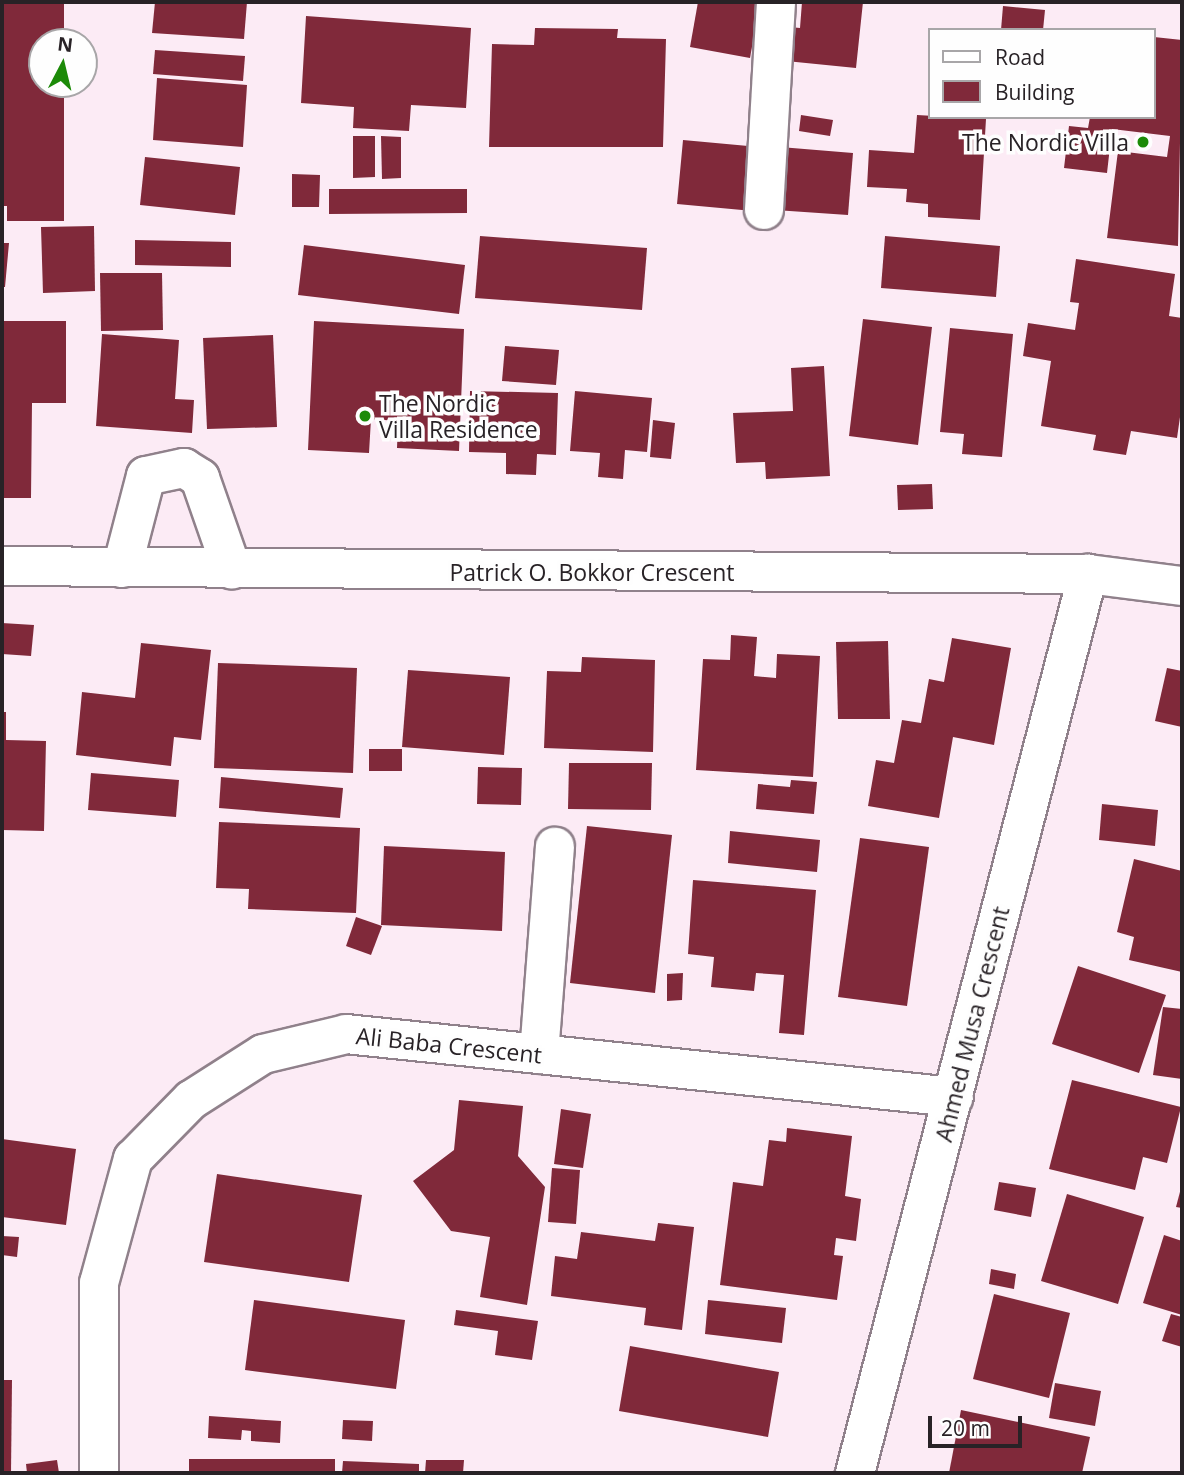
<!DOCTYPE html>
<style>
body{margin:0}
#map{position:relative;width:1184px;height:1475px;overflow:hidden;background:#fcebf5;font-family:"Open Sans",sans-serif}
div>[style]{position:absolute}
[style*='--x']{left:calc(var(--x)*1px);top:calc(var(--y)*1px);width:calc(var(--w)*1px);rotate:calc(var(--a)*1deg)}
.building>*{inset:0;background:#80293a}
.roads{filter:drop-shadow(2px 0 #90818b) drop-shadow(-2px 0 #90818b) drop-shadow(0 2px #90818b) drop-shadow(0 -2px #90818b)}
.minor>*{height:38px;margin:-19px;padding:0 19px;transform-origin:19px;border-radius:19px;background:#fff}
.dots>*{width:19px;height:19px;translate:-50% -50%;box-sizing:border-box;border:4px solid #fefefe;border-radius:50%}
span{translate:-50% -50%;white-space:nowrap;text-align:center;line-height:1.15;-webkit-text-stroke:7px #fefefe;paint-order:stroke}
.poi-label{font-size:23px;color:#282226}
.right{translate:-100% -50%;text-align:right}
.left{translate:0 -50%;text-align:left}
.street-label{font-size:23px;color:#282226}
.frame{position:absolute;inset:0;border:4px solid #282226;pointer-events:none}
.legend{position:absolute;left:928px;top:28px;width:228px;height:91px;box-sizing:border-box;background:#fefefe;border:2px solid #a8a6a8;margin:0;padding:9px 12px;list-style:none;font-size:21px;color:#282226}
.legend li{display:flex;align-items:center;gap:14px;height:35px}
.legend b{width:35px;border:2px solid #a8a6a8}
.north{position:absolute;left:28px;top:28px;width:70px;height:70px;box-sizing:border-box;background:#fefefe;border:2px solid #a8a6a8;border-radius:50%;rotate:7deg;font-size:19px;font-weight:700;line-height:28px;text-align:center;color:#282226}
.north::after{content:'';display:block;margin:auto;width:24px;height:32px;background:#1c8a08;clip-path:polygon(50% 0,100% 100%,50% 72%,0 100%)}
.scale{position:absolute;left:928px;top:1416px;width:94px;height:32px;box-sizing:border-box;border:4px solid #282226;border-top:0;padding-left:9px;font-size:21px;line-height:24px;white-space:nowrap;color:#282226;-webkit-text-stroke:5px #fefefe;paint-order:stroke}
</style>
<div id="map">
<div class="building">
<div style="clip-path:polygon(64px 2px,64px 42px,42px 42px,42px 84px,64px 84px,64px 221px,7px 221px,7px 206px,2px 206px,2px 3px)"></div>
<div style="clip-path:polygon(155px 2px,247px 2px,244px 39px,152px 33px)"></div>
<div style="clip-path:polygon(698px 2px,760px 2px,750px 58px,690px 47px)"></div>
<div style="clip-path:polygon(802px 2px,863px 2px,856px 68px,776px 60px,779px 26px,800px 28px)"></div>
<div style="clip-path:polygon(1003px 6px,1045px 10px,1043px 30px,1001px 30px)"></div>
<div style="clip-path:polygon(306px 16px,471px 28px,466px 108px,411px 105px,409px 131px,353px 128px,354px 107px,301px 103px)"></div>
<div style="clip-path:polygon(535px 28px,618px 29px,617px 38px,666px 39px,663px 147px,489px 147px,492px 44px,534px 45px)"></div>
<div style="clip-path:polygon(1154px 37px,1182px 40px,1178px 246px,1107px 238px,1118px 151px,1167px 157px,1170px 136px,1112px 129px,1107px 173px,1064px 168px,1069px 126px,1088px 128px,1090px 117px,1154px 117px)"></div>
<div style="clip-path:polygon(155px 50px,245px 56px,243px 81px,153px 74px)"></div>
<div style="clip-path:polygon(157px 78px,247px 85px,243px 147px,153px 140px)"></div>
<div style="clip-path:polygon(801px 115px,833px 120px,830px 136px,799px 131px)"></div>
<div style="clip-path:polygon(917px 115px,986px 119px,980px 220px,928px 217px,928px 204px,906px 202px,907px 189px,867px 187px,869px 150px,914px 153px)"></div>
<div style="clip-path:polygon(353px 136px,375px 136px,375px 177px,353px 178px)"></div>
<div style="clip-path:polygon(381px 136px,401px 137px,401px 178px,382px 179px)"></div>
<div style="clip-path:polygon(683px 140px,759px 147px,753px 211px,677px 204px)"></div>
<div style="clip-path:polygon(780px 147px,853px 153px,848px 215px,775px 210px)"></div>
<div style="clip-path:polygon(145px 157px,240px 167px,235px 215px,140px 205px)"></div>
<div style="clip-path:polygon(292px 174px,320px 175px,319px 207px,292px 207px)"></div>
<div style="clip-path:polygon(329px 189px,467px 189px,467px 213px,329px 214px)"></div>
<div style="clip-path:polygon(94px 226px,95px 291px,43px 293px,41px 227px)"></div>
<div style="clip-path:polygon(480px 236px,647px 248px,642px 310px,475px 298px)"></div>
<div style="clip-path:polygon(885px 236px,1000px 246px,996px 297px,881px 288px)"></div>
<div style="clip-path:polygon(135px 240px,231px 242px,231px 267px,135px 265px)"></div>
<div style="clip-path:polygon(2px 243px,9px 243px,5px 287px,2px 287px)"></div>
<div style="clip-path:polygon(304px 245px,465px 265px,459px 314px,298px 295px)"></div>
<div style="clip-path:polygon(1076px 259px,1175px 274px,1169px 316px,1182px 318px,1182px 403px,1177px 438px,1131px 431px,1126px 455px,1093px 450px,1096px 435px,1041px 426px,1051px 361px,1023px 356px,1028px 323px,1075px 330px,1079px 303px,1070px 302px)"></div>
<div style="clip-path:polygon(100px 273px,162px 273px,163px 330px,101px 331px)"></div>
<div style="clip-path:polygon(863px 319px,932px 327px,918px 445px,849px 436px)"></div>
<div style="clip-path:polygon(2px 321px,66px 321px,66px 403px,32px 403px,31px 498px,2px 498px)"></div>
<div style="clip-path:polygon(314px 321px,464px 329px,459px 451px,397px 448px,398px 421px,371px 419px,369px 453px,308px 450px)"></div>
<div style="clip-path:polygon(950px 328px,1013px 334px,1002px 457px,962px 454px,964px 434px,940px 432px)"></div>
<div style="clip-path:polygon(102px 334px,179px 340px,175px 399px,194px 400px,192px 433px,96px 426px)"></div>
<div style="clip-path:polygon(273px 335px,277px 427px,207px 429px,203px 338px)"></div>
<div style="clip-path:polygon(505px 346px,559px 350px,556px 385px,502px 381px)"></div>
<div style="clip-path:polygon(824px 366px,830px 476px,766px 479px,765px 462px,736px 463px,733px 413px,793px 411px,791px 368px)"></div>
<div style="clip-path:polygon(470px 391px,558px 393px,556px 455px,537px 454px,536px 475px,506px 474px,506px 453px,469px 452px)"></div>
<div style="clip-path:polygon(575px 391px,652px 398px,647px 452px,625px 450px,623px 479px,598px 477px,600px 453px,570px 451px)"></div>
<div style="clip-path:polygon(653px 420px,675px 423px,671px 459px,650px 457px)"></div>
<div style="clip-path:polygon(932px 484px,933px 509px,898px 510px,897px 485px)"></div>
<div style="clip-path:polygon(2px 623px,34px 625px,31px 656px,2px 654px)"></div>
<div style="clip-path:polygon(731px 635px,757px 637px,754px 676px,776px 678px,777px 654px,820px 656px,813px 777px,696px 770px,703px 659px,730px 660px)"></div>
<div style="clip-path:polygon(952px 638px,1011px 648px,994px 745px,953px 737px,939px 818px,868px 806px,876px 760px,894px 763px,902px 720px,921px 723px,929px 679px,944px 682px)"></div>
<div style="clip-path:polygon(888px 641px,890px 719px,838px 719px,836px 642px)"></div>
<div style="clip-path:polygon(141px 643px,211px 650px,201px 740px,174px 737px,171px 766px,76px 755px,82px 692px,135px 698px)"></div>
<div style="clip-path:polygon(582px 657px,655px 660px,653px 752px,544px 748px,547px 671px,581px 672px)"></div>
<div style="clip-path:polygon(218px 663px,357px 668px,353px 773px,214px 768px)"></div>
<div style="clip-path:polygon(1167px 668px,1182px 671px,1182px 727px,1155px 721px)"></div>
<div style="clip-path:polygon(408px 670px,510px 677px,504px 755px,402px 747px)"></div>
<div style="clip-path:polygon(2px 712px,6px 712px,6px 740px,46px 741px,44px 831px,2px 830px)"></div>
<div style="clip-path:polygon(369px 749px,402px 749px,402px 771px,369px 771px)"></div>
<div style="clip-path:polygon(569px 763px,652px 763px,651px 810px,568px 809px)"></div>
<div style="clip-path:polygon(478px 767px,522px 768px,521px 805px,477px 804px)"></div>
<div style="clip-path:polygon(91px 773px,179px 780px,176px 817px,88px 810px)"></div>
<div style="clip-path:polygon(221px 777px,343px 788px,340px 818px,219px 808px)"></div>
<div style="clip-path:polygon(791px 780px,817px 782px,814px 814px,756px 809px,758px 784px,790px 787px)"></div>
<div style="clip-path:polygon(1102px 804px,1158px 810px,1155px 846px,1099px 840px)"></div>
<div style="clip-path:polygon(219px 822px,360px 828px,356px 913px,248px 909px,249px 889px,216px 888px)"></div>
<div style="clip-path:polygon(587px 826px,672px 835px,655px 993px,570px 983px)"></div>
<div style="clip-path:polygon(730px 831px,820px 840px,817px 872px,728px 863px)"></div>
<div style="clip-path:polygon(860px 838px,929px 847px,907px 1006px,838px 997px)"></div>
<div style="clip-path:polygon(384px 846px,505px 852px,502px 931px,381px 925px)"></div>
<div style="clip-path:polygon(1134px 859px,1182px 871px,1182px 972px,1129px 960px,1134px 937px,1117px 932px)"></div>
<div style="clip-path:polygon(693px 880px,816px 890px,804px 1035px,779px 1033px,784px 975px,756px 973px,754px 991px,711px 987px,714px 957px,688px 954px)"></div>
<div style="clip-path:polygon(356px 917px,382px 926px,371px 955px,346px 946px)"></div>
<div style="clip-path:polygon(1078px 966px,1166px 995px,1139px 1073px,1052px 1044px)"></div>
<div style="clip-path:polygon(683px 973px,682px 1000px,667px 1001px,667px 974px)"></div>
<div style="clip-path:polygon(1163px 1007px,1182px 1009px,1182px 1079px,1153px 1075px)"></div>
<div style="clip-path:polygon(1072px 1080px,1181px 1107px,1167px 1163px,1143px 1157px,1135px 1190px,1049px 1169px)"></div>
<div style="clip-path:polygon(459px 1100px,523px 1106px,518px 1156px,545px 1187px,527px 1305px,480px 1297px,490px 1237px,451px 1231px,413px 1181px,454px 1150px)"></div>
<div style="clip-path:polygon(561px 1109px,591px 1114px,583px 1168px,554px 1164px)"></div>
<div style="clip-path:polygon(787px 1128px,852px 1136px,845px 1196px,861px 1199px,856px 1241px,836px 1238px,834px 1255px,843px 1256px,837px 1300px,720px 1285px,733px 1182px,763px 1186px,769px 1140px,786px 1142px)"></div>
<div style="clip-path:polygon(2px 1139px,76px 1149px,66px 1225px,2px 1217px)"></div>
<div style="clip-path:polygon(552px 1168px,580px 1170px,576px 1224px,548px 1222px)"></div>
<div style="clip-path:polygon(217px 1174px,362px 1195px,349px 1282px,204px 1262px)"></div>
<div style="clip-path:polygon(999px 1182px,1036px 1188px,1031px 1217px,994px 1210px)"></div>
<div style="clip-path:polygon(1181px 1188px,1182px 1188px,1182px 1208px,1176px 1207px)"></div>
<div style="clip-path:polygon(1067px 1194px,1144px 1217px,1118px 1304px,1041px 1281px)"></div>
<div style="clip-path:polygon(658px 1223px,694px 1227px,682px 1330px,644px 1325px,646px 1308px,551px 1296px,555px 1256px,577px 1259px,581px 1232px,655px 1241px)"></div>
<div style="clip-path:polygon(1164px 1235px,1182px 1241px,1182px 1315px,1143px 1303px)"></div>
<div style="clip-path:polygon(2px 1236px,19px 1237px,17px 1257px,2px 1255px)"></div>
<div style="clip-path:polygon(991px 1269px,1016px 1274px,1014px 1289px,989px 1284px)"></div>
<div style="clip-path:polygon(994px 1294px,1070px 1313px,1049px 1398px,973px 1379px)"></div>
<div style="clip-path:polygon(254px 1300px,405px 1320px,396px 1389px,245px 1370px)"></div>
<div style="clip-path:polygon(708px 1300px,786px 1308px,782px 1343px,705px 1334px)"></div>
<div style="clip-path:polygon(456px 1310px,538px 1321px,532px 1360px,495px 1355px,498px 1331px,454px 1325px)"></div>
<div style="clip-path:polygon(1171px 1314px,1182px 1317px,1182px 1347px,1162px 1341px)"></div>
<div style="clip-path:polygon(630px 1346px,779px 1372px,768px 1437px,619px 1411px)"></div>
<div style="clip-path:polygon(2px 1380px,12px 1380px,11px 1473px,2px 1473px)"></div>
<div style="clip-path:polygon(1055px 1383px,1101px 1391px,1095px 1426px,1049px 1418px)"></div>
<div style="clip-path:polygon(961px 1410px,1090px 1437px,1082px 1473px,949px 1473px)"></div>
<div style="clip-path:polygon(209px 1416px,281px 1421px,280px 1443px,251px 1441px,251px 1431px,242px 1430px,241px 1440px,208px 1438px)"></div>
<div style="clip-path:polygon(343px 1420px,373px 1421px,372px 1441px,342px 1439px)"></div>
<div style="clip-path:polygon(189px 1459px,335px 1459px,335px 1473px,189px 1473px)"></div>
<div style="clip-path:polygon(57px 1460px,59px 1473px,27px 1473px,26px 1464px)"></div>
<div style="clip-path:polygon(426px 1460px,464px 1460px,463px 1473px,425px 1473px)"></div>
<div style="clip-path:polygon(343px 1461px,419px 1464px,419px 1473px,342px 1473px)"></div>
</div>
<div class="roads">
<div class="minor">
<div style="--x:764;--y:210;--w:208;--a:-86.7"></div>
<div style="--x:2;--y:566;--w:1086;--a:0.42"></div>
<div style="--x:1088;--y:574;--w:95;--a:7.3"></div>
<div style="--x:122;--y:568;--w:95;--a:-75.4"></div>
<div style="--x:146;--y:476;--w:39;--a:-12"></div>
<div style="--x:184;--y:468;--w:19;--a:32"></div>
<div style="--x:200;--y:478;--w:97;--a:70.8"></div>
<div style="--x:539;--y:1054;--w:208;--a:-85.6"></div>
<div style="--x:99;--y:1473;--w:190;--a:-90"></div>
<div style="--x:99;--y:1283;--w:129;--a:-74.7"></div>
<div style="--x:133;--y:1159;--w:83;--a:-45.5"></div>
<div style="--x:191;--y:1100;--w:85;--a:-32.6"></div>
<div style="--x:263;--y:1054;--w:85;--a:-13.5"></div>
<div style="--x:346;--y:1034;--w:611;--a:5.92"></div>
<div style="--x:855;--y:1473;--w:929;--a:-75.47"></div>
</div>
</div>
<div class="dots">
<div style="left:1143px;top:142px;background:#1c8a08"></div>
<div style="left:365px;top:416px;background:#1c8a08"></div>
</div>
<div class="poi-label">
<span class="right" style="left:1129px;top:142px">The Nordic Villa</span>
<span class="left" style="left:379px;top:416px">The Nordic<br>Villa Residence</span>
</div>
<div class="street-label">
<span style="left:592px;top:572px">Patrick O. Bokkor Crescent</span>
<span style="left:972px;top:1024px;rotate:-76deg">Ahmed Musa Crescent</span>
<span style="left:449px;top:1045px;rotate:6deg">Ali Baba Crescent</span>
</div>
<div class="frame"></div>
<ul class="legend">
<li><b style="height:9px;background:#fff"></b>Road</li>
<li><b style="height:19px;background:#80293a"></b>Building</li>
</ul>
<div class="north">N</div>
<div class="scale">20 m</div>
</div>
